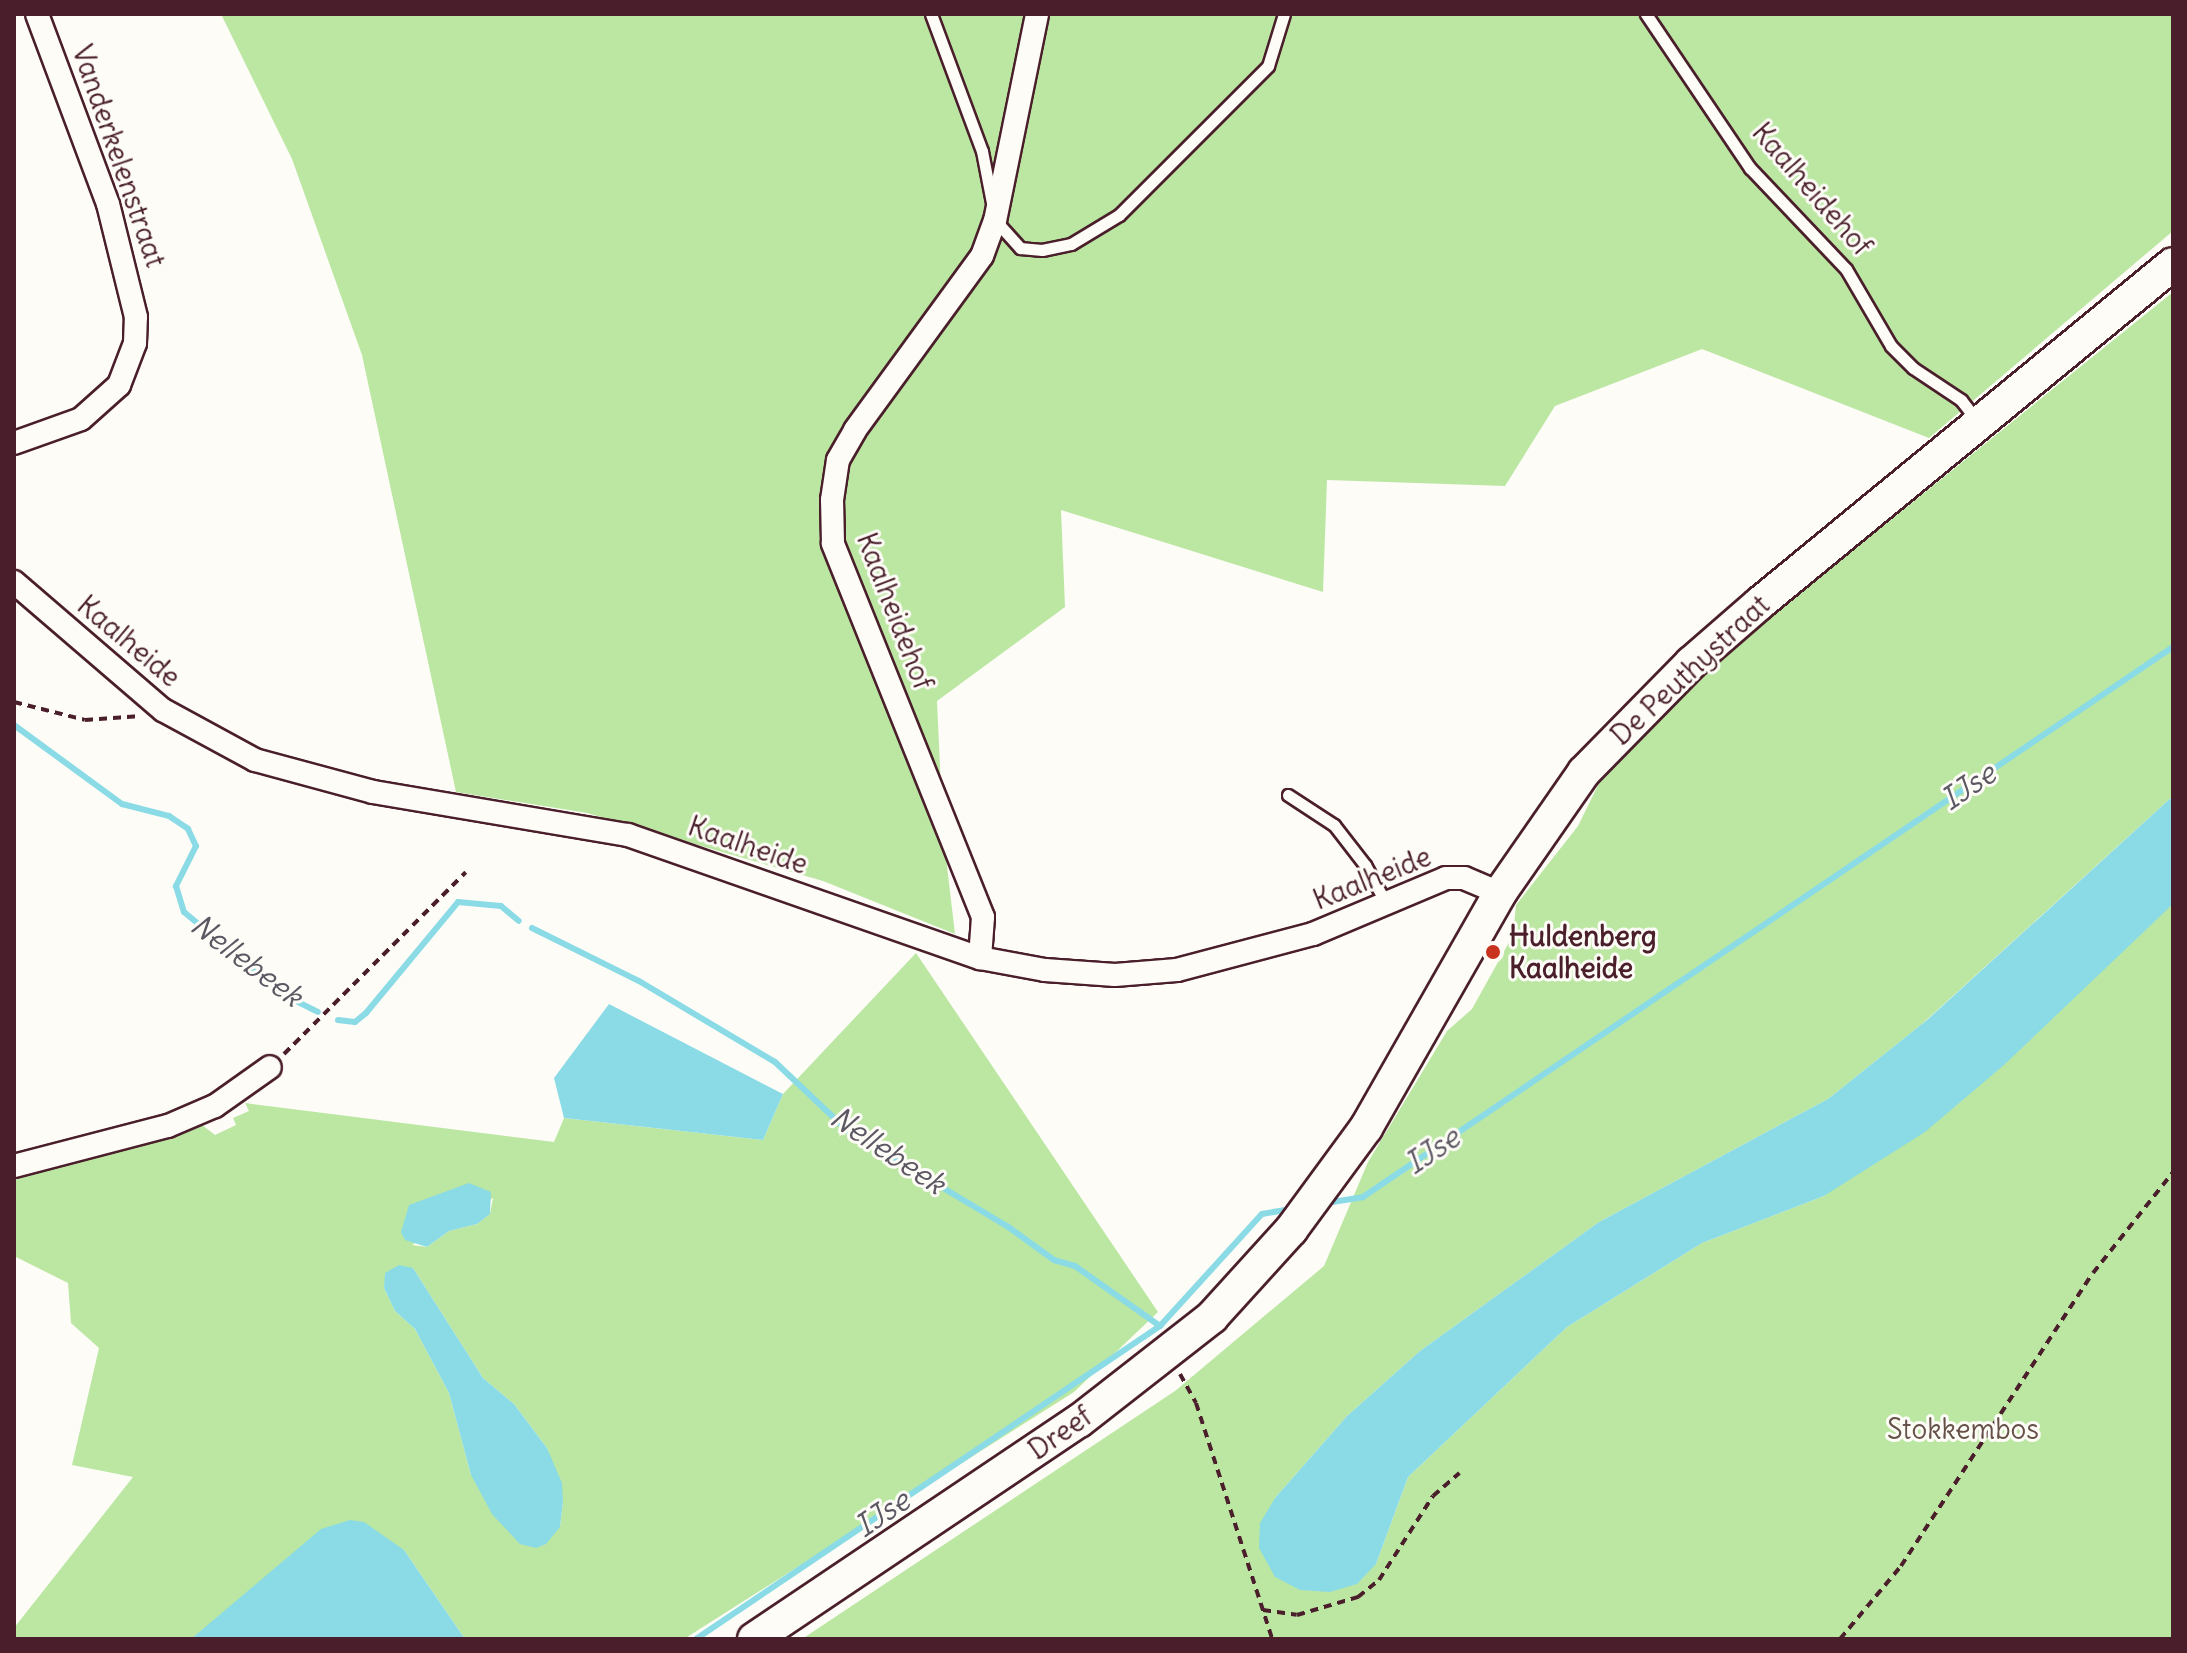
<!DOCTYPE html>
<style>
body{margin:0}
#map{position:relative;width:2187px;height:1653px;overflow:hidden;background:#fdfcf7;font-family:Delius,sans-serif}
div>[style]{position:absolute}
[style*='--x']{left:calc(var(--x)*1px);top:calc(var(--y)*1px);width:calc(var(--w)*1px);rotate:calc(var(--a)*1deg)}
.green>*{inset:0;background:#bce7a3}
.water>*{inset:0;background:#8adbe5}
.stream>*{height:6px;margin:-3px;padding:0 3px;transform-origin:3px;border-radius:3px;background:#8adbe5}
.path>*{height:4px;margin-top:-2px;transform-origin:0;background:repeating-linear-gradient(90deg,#4a1f2b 0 8px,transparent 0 14px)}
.roads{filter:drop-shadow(2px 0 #4a1f2b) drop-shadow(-2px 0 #4a1f2b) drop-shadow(0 2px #4a1f2b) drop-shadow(0 -2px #4a1f2b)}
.lane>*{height:11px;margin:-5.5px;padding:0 5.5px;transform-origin:5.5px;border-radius:5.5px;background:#fdfcf7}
.street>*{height:22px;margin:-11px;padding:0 11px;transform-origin:11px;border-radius:11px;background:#fdfcf7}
.secondary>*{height:32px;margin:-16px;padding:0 16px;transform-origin:16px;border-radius:16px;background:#fdfcf7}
.dots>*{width:22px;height:22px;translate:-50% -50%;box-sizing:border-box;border:4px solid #fdfcf7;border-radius:50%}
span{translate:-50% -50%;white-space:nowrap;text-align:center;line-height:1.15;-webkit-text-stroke:6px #fdfcf7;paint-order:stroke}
.street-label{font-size:28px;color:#4a1f2b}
.poi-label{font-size:28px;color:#4a1f2b;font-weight:700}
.left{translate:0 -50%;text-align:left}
.park-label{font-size:28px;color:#665149}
.water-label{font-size:30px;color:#5d5763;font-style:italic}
.frame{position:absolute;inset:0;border:16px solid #4a1f2b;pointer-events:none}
</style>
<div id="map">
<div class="green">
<div style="clip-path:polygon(221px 14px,2173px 14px,2173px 231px,1929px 438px,1702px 349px,1555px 406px,1505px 486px,1327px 480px,1323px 592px,1061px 510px,1065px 607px,937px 701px,943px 832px,955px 934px,823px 881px,587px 813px,456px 792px,362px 355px,292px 159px)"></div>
<div style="clip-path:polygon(2173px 292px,2173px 796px,1922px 1024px,1828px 1099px,1599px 1222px,1420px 1351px,1347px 1416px,1275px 1498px,1376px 1564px,1408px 1477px,1567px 1327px,1702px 1243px,1824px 1196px,2173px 904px,2173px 1639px,802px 1639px,1175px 1391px,1324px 1266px,1368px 1162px,1447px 1031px,1472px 1009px,1513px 935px,1516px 905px,1578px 826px,1605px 771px,1722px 656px)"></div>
<div style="clip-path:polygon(evenodd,916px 953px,1158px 1312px,1074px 1392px,684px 1639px,465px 1639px,404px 1550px,207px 1626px,191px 1639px,14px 1639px,14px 1628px,133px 1477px,72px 1465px,99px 1348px,71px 1323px,68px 1283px,14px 1256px,14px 1180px,202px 1125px,215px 1135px,236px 1125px,233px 1118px,249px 1111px,245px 1103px,554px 1142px,564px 1118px,763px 1140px,783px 1094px,916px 953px,493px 1198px,490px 1214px,477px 1224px,449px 1231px,427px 1247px,412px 1245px,493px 1198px,916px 953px,413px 1268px,483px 1378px,514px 1404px,547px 1448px,563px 1502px,560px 1527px,471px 1475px,449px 1393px,415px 1329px,395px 1311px,384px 1288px,386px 1273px,413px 1268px)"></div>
</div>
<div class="water">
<div style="clip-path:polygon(2173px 796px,2173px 904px,2004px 1065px,1925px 1132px,1824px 1196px,1702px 1243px,1567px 1327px,1408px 1477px,1376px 1564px,1357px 1584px,1330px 1592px,1300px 1590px,1275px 1577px,1259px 1548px,1260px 1523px,1275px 1498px,1347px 1416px,1420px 1351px,1599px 1222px,1828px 1099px,1927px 1020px)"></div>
<div style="clip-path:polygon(609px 1004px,783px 1094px,763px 1140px,564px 1118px,554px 1078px)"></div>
<div style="clip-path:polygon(469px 1183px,491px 1192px,490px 1214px,477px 1224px,449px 1231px,427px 1247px,405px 1240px,401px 1232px,409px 1205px)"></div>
<div style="clip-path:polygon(399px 1265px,413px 1268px,483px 1378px,514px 1404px,547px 1448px,562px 1483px,563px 1502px,560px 1527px,546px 1544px,536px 1548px,520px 1544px,492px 1514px,471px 1475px,449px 1393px,415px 1329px,395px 1311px,384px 1288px,385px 1273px)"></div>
<div style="clip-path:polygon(350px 1520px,364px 1522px,404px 1550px,465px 1639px,191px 1639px,321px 1529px)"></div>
</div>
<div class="stream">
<div style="--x:14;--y:725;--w:134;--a:36.2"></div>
<div style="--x:122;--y:804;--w:49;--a:14.3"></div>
<div style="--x:169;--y:816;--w:23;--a:34"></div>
<div style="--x:188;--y:829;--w:19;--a:65"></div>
<div style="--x:196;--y:846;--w:45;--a:116.6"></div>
<div style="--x:176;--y:886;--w:27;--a:73"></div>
<div style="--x:184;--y:912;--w:128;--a:39.9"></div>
<div style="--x:282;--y:994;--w:40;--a:26.6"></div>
<div style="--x:532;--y:928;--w:119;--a:26.4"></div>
<div style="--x:639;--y:981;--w:158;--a:30.8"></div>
<div style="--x:775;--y:1062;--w:100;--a:43.4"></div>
<div style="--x:848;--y:1131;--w:185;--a:30.9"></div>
<div style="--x:1007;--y:1226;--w:58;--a:35.9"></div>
<div style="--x:1054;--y:1260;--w:22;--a:16"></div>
<div style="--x:1075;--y:1266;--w:104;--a:35.2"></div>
<div style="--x:338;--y:1020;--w:17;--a:7"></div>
<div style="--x:355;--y:1022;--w:14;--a:-39"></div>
<div style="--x:366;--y:1013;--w:144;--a:-50.3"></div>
<div style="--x:458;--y:902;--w:43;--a:5.3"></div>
<div style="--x:501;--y:906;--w:23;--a:40"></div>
<div style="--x:1326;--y:1203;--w:37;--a:-9"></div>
<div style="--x:1363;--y:1197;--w:979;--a:-34.18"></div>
<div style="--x:696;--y:1639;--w:560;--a:-34"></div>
<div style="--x:1160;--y:1326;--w:151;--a:-47.7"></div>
<div style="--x:1262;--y:1214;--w:29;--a:-10"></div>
</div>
<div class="path">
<div style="--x:14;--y:702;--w:73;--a:14.2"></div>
<div style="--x:85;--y:720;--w:56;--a:-4.1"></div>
<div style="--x:284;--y:1054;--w:257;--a:-45"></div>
<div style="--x:1180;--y:1374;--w:33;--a:61"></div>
<div style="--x:1196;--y:1403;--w:248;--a:72.1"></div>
<div style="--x:1263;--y:1610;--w:34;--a:8"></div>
<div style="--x:1297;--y:1615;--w:64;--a:-16.4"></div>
<div style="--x:1358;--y:1597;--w:27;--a:-39"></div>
<div style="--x:1379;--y:1580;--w:100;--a:-57.3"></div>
<div style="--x:1433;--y:1496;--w:35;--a:-41"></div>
<div style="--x:1840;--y:1639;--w:95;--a:-50.1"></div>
<div style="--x:1901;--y:1566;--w:350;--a:-56.8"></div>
<div style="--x:2093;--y:1273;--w:129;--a:-51.6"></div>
</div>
<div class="roads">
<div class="lane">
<div style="--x:931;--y:14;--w:146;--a:69.6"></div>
<div style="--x:982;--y:151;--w:53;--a:79.1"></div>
<div style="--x:1646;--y:14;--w:186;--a:56"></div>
<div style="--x:1750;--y:168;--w:139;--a:46.5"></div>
<div style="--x:1846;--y:269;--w:89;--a:59.7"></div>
<div style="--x:1891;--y:346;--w:31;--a:45"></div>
<div style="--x:1913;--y:368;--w:58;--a:33.7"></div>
<div style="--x:1961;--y:400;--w:28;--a:52"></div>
<div style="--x:995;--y:220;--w:38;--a:48"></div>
<div style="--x:1020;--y:248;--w:22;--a:5"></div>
<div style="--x:1042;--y:250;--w:30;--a:-12"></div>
<div style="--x:1071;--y:244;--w:56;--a:-31.1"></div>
<div style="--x:1119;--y:215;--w:211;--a:-45"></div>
<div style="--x:1268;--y:66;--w:54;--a:-72.9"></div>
<div style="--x:1288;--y:795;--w:55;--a:33.1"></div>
<div style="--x:1334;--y:825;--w:51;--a:52.2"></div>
<div style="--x:1365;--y:865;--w:43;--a:61.1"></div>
</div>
<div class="street">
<div style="--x:14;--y:443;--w:71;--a:-19.7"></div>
<div style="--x:81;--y:419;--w:51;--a:-41.8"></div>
<div style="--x:119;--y:385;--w:45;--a:-69.1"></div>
<div style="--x:135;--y:343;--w:26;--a:-88"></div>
<div style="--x:136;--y:317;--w:116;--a:-103.9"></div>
<div style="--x:108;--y:204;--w:203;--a:-110.5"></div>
<div style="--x:14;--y:582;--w:196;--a:40.7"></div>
<div style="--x:163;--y:710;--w:105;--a:28.5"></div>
<div style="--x:255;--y:760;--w:122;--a:15.2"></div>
<div style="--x:373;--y:792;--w:259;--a:9.6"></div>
<div style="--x:628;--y:835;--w:373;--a:19.3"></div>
<div style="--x:980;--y:958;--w:66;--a:10.5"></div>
<div style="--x:1045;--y:970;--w:70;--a:4.1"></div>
<div style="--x:1115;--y:975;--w:62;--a:-4.6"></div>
<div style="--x:1177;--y:970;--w:141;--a:-14.8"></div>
<div style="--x:1313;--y:934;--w:144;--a:-22.8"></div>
<div style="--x:1446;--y:878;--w:18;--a:0"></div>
<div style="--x:1464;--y:878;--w:39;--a:23"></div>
<div style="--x:980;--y:958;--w:41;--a:-85.8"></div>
<div style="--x:983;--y:917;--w:403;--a:-111.9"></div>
<div style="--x:833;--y:543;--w:43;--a:-91.3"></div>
<div style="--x:832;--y:500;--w:40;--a:-81.5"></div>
<div style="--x:838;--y:460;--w:34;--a:-60"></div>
<div style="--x:855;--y:430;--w:215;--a:-53.9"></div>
<div style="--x:982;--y:256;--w:37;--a:-70"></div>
<div style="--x:995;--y:221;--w:211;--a:-78.5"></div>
<div style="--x:14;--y:1166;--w:159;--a:-14.6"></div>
<div style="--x:168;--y:1126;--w:51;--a:-23.1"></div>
<div style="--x:215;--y:1106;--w:67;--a:-35.3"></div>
</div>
<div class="secondary">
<div style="--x:754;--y:1639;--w:391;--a:-33.9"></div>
<div style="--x:1079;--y:1421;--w:169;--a:-38"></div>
<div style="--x:1212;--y:1317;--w:118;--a:-47.8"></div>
<div style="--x:1291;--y:1230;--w:127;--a:-53.7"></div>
<div style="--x:1366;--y:1128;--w:271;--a:-60.3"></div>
<div style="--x:1500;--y:893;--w:147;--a:-55.2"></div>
<div style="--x:1584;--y:772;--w:153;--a:-45.5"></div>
<div style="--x:1691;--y:663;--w:91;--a:-41"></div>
<div style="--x:1760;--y:603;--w:534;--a:-39.38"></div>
</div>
</div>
<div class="dots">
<div style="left:1493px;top:952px;background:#c8321e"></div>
</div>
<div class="street-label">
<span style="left:119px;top:156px;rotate:71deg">Vanderkelenstraat</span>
<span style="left:1812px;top:189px;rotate:49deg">Kaalheidehof</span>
<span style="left:895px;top:611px;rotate:69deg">Kaalheidehof</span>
<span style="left:129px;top:641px;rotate:40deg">Kaalheide</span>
<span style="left:1690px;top:670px;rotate:-43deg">De Peuthystraat</span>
<span style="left:748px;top:845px;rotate:19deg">Kaalheide</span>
<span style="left:1372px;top:878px;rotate:-22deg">Kaalheide</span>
<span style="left:1060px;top:1433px;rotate:-35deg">Dreef</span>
</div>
<div class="poi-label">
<span class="left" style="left:1509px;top:952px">Huldenberg<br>Kaalheide</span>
</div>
<div class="park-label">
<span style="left:1963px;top:1429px">Stokkembos</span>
</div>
<div class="water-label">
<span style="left:1968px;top:786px;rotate:-34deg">IJse</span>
<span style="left:247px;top:960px;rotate:37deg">Nellebeek</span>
<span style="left:888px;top:1150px;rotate:34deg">Nellebeek</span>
<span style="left:1432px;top:1150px;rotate:-34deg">IJse</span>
<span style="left:882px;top:1513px;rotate:-34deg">IJse</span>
</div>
<div class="frame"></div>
</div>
